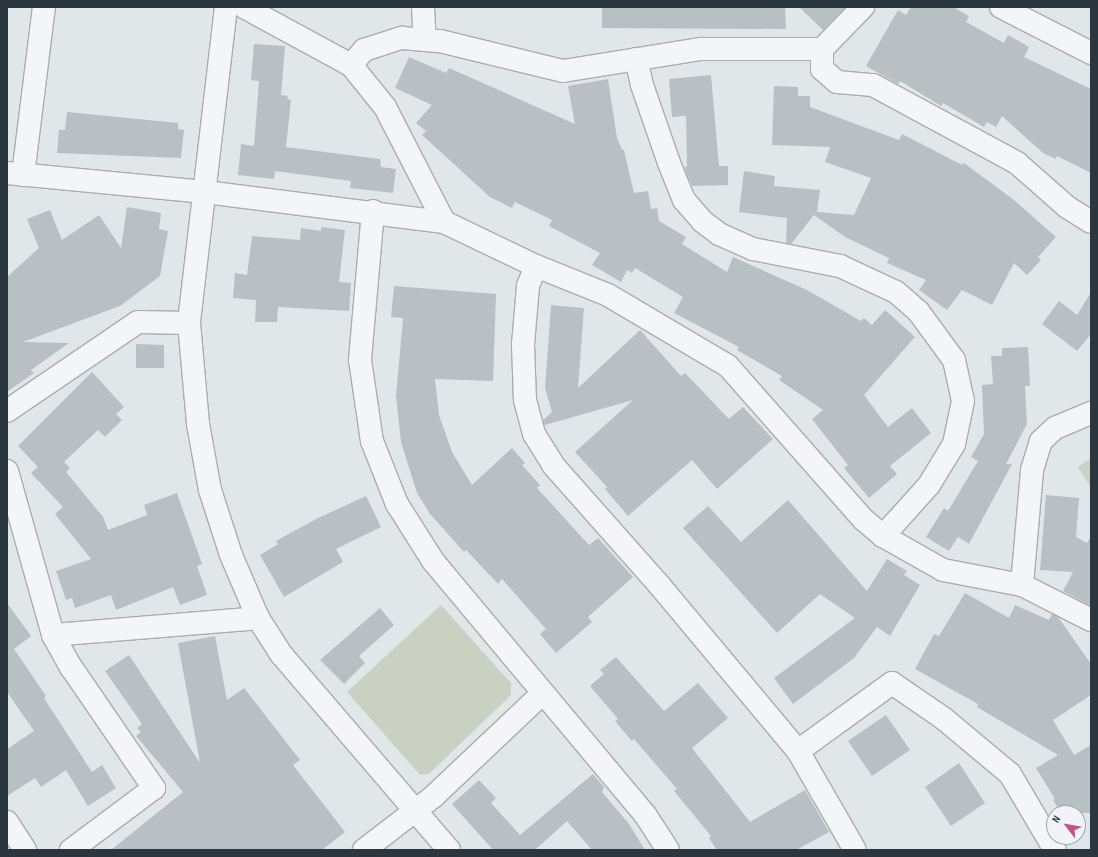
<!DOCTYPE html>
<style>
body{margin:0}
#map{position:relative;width:1098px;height:857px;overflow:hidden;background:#e1e6e8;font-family:"Sofia Sans Condensed",sans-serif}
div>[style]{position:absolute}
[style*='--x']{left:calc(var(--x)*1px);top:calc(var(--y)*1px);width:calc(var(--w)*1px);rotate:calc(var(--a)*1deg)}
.green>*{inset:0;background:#cad1c3}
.building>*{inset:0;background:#b9c0c4}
.roads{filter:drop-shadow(1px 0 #a7aeb2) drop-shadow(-1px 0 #a7aeb2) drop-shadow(0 1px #a7aeb2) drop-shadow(0 -1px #a7aeb2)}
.minor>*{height:22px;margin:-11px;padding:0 11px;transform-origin:11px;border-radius:11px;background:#f3f5f7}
span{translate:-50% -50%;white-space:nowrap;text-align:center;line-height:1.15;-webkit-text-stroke:3.5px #f0f4f6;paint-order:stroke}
.frame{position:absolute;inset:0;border:8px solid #2b373e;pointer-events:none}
.north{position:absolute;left:1046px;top:805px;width:40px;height:40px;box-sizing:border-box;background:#f0f4f6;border:1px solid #a1a8ac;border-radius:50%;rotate:301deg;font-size:11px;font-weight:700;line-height:16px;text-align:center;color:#2b373e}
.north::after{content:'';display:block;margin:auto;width:14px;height:18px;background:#bf5481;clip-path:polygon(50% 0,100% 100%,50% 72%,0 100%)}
</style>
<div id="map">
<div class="green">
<div style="clip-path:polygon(1091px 458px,1091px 488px,1078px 467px)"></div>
<div style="clip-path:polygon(441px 605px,511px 683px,511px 695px,429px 774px,420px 775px,347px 692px)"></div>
</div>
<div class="building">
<div style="clip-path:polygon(602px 7px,785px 7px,786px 29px,602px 28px)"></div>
<div style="clip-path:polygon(799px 7px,846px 7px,823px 30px)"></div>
<div style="clip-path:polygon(911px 7px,953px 7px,969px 16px,966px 22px,1004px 43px,1008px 35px,1029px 47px,1024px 57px,1091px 89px,1091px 173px,1057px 156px,1056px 159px,1043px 153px,1002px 116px,996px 127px,987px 122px,984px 127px,943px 103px,941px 106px,900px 81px,898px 84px,866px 66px,898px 10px,906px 15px)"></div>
<div style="clip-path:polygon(254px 44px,285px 46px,281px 95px,288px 96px,287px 99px,291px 100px,286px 147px,380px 159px,381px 167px,396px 169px,393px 193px,350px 188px,351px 181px,275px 171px,274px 179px,238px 175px,241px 144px,254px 146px,259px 81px,251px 80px)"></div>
<div style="clip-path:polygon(409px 57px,446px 73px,449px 68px,575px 124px,568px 86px,608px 79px,617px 138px,622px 150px,624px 150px,634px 193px,648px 191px,651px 209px,657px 208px,659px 221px,686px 237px,682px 244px,727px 272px,733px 257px,807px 290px,861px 321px,864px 318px,872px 325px,885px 310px,915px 337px,864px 395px,888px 427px,912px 408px,931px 433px,890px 466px,897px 474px,869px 498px,844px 468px,848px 465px,812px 419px,823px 410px,779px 380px,782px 376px,737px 350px,739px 347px,674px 313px,683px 297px,635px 268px,632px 273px,627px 270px,621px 282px,592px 265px,600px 253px,549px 226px,552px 220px,515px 202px,512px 208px,490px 197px,422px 135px,426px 131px,416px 123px,432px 105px,395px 88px)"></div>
<div style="clip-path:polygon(711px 75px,719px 166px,728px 166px,728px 185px,692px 186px,684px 167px,687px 167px,686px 116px,672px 117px,669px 79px)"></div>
<div style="clip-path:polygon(774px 86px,798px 87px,798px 96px,810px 96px,810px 107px,899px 140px,902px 134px,962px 165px,964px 163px,1014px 200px,1056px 237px,1038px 257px,1041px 260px,1027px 275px,1014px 263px,992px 305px,962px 290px,947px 310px,919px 290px,926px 280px,887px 263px,889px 258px,845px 237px,814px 215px,791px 244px,786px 243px,787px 218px,739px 212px,744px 171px,775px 176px,774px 186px,820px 190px,817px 212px,854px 215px,871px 178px,825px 162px,830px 147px,772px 145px)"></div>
<div style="clip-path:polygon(67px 112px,178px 123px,178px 129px,184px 130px,181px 158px,57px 153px,59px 130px,65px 130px)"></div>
<div style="clip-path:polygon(127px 207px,161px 213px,159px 229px,168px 231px,160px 276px,120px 306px,23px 342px,69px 343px,31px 370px,34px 373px,7px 392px,7px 277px,39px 248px,27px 219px,50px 210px,62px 240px,99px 215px,121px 248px)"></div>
<div style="clip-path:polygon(321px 227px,345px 230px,339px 282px,351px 283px,349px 311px,278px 307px,277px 322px,255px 322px,256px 300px,233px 298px,235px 273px,247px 275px,252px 236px,300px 240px,301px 228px,321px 231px)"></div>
<div style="clip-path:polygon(394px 286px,496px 294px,493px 381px,435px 379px,439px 415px,452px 452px,472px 485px,512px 448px,525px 463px,522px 465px,540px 485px,537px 488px,589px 545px,598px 538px,633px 577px,588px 617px,592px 622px,556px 653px,540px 634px,546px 629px,502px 579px,498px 584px,466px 550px,464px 552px,430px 514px,417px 493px,401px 442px,396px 396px,403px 318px,391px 317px)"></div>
<div style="clip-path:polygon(1091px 292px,1091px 334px,1077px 351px,1042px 324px,1059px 301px,1077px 315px)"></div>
<div style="clip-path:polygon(551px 305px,584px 308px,578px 388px,640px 330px,681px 376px,685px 373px,729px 419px,743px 407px,773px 439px,717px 489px,692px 460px,628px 516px,605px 489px,607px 487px,575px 452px,633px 400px,545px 425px,543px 420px,552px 412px,545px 388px)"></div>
<div style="clip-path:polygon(136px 344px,164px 345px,164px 368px,136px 368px)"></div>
<div style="clip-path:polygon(1028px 347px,1030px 386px,1025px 386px,1027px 424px,1006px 464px,1012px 464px,969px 544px,958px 537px,949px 551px,926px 537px,944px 508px,948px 511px,978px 461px,971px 457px,984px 434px,982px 385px,993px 384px,991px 356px,1002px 356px,1002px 348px)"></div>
<div style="clip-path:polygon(92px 372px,124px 407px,116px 414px,122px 420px,105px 437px,98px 430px,64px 462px,70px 468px,66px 472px,103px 517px,108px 530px,147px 515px,144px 505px,177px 493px,202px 564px,197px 566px,207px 595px,180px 605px,173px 587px,116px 610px,111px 595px,75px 608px,72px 598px,66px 600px,56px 571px,91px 559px,55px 514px,63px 507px,31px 473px,38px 467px,18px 446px)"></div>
<div style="clip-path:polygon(1046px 495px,1079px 498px,1076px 537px,1087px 543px,1091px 536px,1091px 606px,1063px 591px,1073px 572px,1040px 570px)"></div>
<div style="clip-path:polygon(366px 496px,381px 527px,336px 549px,343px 562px,284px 597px,260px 555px,278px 544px,276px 541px,318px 518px)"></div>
<div style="clip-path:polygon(788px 500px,867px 591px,887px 559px,907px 571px,904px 575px,920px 585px,890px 636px,877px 627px,854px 658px,793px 704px,774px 678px,855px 618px,820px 594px,777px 633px,683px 528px,708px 506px,741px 542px)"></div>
<div style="clip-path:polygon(965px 593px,1009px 618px,1015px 605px,1049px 620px,1052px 614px,1058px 617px,1091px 664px,1091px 695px,1053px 720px,1074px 755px,1091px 745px,1091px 813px,1061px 813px,1053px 800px,1055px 799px,1036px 768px,1058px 755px,977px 707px,978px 704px,915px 669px,934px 634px,939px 636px)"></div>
<div style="clip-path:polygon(7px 603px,31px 636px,14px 649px,46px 696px,44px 698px,92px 772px,102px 765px,116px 788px,88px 806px,66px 770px,41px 787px,35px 778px,7px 796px,7px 749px,34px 731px,7px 692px)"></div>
<div style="clip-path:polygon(380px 608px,394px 625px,359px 656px,365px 663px,344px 684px,320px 660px)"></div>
<div style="clip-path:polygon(215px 636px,227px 700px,244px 688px,300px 760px,293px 765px,345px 832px,322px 850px,111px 850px,183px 792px,136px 736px,141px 732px,137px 728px,142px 724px,105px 671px,129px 655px,200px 763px,178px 643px)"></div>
<div style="clip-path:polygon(616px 657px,664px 711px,698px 683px,728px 718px,692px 748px,750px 822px,805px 790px,829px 832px,796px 850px,717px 850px,709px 838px,711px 836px,674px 791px,677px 789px,634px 739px,632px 741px,615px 721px,618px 719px,590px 686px,604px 674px,600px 670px)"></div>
<div style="clip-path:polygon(886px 715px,910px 750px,872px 776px,848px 741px)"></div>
<div style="clip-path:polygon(959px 763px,985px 803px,951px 826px,925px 787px)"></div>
<div style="clip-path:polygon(593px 774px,604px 787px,602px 792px,629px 824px,645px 850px,592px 850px,567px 821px,535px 850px,493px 850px,452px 804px,479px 780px,496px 798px,491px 803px,520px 835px)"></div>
</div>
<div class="roads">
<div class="minor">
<div style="--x:226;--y:7;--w:318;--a:96.7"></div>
<div style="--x:189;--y:323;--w:101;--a:84.9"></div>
<div style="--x:198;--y:424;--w:67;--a:79.7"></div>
<div style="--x:210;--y:490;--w:68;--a:72.1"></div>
<div style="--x:231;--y:555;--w:69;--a:66.8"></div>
<div style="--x:258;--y:618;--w:43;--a:57.4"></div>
<div style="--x:281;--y:654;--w:258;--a:49.4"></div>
<div style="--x:244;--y:7;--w:122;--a:28.5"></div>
<div style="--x:351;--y:65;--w:54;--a:51"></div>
<div style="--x:385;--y:107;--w:129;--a:62.8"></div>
<div style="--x:423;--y:7;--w:33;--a:87"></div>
<div style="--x:1001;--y:7;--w:101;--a:27.1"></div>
<div style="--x:822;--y:49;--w:20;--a:90"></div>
<div style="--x:822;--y:69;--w:20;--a:41"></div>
<div style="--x:837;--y:82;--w:36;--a:5"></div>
<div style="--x:873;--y:85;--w:164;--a:28.4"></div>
<div style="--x:1017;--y:163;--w:67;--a:41.3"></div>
<div style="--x:1067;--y:207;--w:28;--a:32"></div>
<div style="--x:636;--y:59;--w:27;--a:77"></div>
<div style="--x:642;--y:85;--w:83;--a:70.9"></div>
<div style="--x:669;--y:163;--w:40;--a:68"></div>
<div style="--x:684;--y:200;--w:28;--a:49"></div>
<div style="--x:702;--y:221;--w:21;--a:37"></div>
<div style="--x:719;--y:234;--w:37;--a:24"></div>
<div style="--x:753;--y:249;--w:89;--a:11.1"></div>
<div style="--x:840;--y:266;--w:62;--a:24.9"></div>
<div style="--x:896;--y:292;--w:29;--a:41"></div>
<div style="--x:918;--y:311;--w:61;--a:53.7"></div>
<div style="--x:954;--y:360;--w:42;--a:77.6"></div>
<div style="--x:963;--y:401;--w:44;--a:101.8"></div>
<div style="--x:954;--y:444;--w:48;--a:121.4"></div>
<div style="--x:929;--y:485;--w:69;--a:132"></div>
<div style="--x:351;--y:65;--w:20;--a:-49"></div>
<div style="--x:364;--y:50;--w:40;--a:-18"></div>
<div style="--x:402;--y:38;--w:38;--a:5"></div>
<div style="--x:440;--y:41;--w:127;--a:13.7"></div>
<div style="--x:563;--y:71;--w:140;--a:-9.1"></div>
<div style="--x:701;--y:49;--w:121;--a:0"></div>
<div style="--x:822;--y:49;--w:59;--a:-45.7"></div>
<div style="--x:7;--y:173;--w:199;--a:5.5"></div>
<div style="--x:205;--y:192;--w:241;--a:7.2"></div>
<div style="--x:444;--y:222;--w:102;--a:25.6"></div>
<div style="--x:536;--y:266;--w:78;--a:21.9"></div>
<div style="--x:608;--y:295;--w:139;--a:30.6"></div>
<div style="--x:728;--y:366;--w:205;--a:48.6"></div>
<div style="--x:864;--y:520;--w:25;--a:40"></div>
<div style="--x:883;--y:536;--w:69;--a:29.5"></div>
<div style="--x:943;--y:570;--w:80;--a:10.8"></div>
<div style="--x:1022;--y:585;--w:77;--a:26.9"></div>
<div style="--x:23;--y:175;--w:169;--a:-82.9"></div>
<div style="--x:373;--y:211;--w:150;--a:95"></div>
<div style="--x:360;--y:360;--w:82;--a:81.6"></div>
<div style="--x:372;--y:441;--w:68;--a:68.4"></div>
<div style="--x:397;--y:504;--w:67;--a:57.7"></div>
<div style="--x:433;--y:561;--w:332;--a:50.1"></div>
<div style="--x:646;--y:816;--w:40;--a:57.1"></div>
<div style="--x:536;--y:266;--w:22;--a:112"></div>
<div style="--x:528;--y:286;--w:58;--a:94.9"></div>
<div style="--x:523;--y:344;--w:56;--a:88"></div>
<div style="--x:525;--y:400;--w:35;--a:75"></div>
<div style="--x:534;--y:434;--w:36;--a:58"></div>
<div style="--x:553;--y:465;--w:162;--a:48.5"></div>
<div style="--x:660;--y:586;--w:215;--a:50.1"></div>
<div style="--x:798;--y:751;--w:114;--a:60.1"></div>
<div style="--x:7;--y:411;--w:158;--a:-34.2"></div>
<div style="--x:138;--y:322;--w:51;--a:1.1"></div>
<div style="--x:7;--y:471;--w:170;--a:74.3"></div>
<div style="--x:53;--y:635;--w:37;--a:61"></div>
<div style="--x:71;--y:667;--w:147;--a:55.6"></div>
<div style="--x:154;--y:788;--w:104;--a:143.2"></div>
<div style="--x:1022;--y:585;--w:115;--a:-85"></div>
<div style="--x:1032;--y:470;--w:30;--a:-73"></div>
<div style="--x:1041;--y:441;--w:19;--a:-43"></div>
<div style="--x:1055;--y:428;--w:39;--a:-23"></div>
<div style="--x:53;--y:635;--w:206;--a:-4.7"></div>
<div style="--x:798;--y:751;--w:116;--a:-35.9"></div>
<div style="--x:892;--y:683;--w:62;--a:34.5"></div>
<div style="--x:943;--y:718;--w:87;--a:39.9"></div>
<div style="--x:1010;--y:774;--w:88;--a:59.4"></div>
<div style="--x:7;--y:822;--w:33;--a:57"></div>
<div style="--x:364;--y:850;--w:88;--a:-37.6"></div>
<div style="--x:434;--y:796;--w:150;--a:-43.4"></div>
</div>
</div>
<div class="frame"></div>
<div class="north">N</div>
</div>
